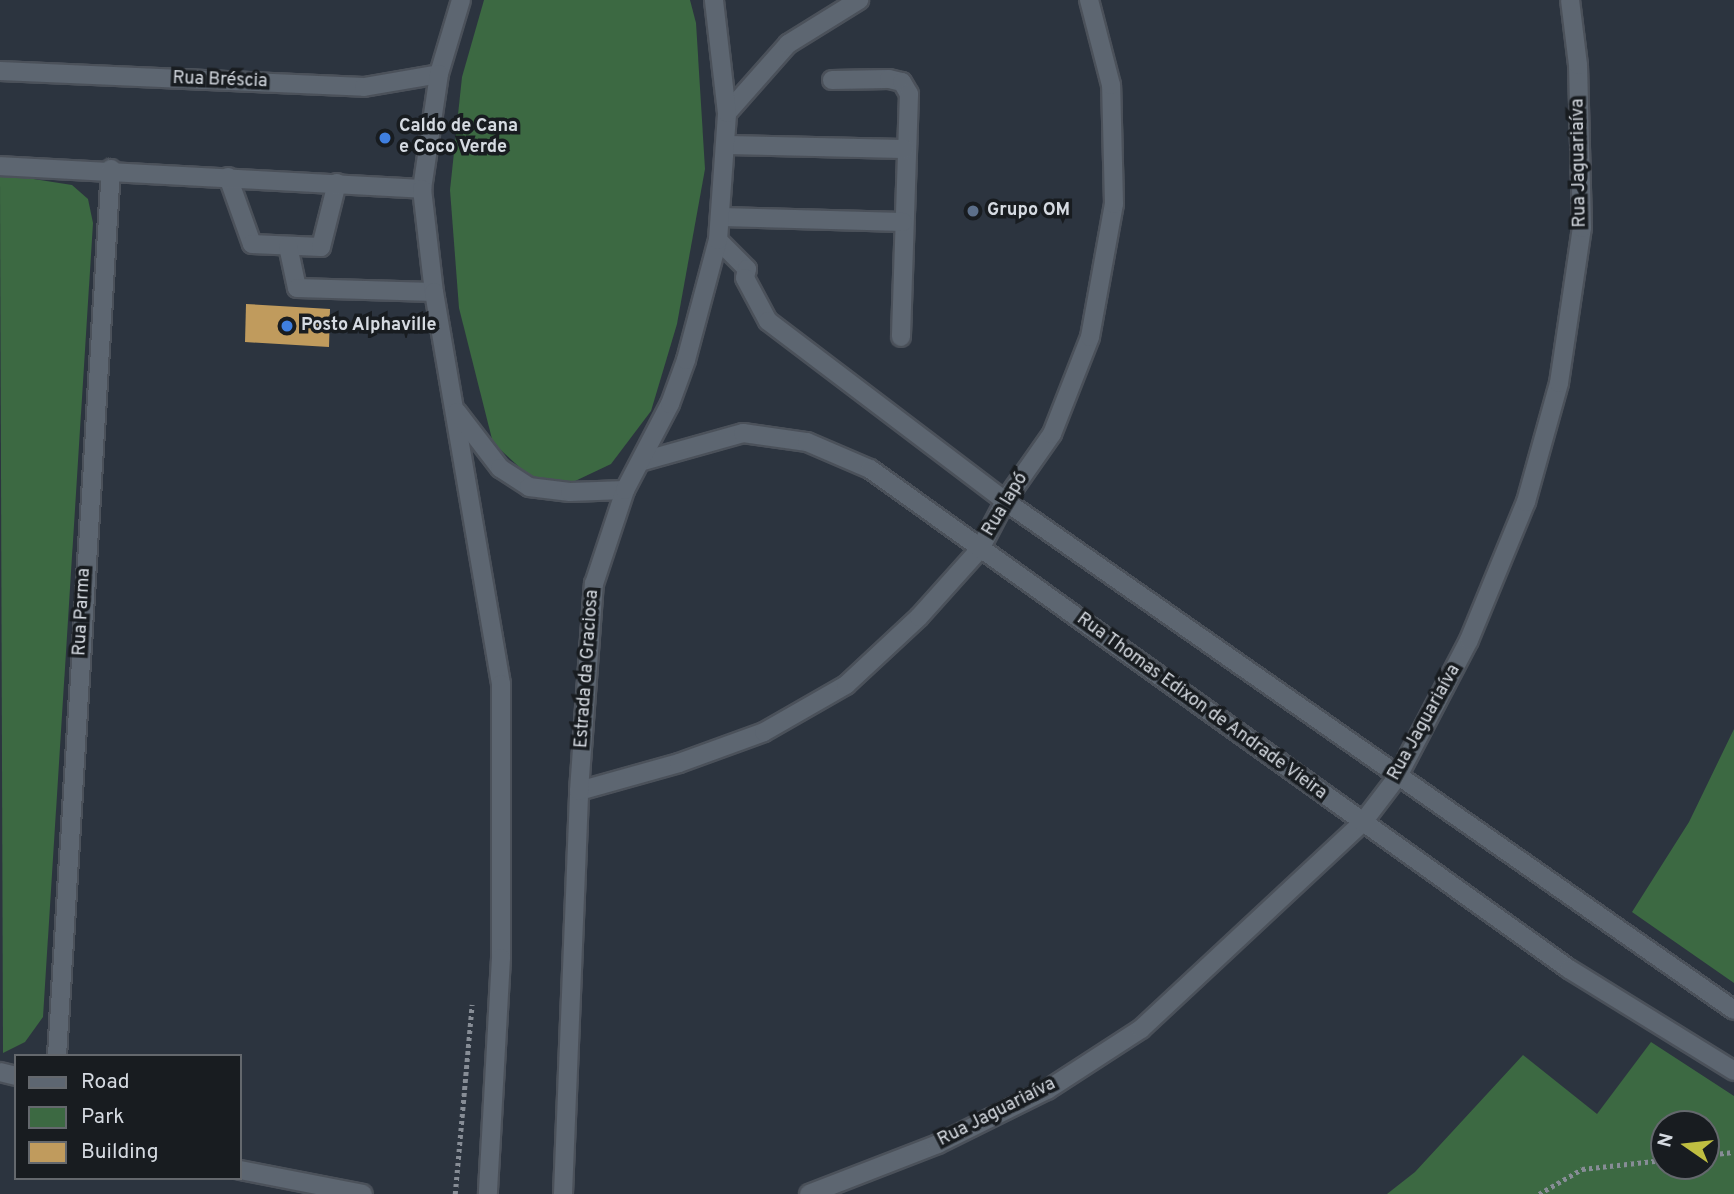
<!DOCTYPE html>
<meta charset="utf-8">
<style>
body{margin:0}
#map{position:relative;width:1734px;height:1194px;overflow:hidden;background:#2c343f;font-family:Overpass,sans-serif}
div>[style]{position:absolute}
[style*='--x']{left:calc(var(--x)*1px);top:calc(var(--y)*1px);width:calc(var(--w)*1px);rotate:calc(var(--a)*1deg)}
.green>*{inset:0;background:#3c6942}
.building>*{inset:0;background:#c09b5d}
.path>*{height:4.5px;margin-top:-2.25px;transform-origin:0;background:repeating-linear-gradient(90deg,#878d96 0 3.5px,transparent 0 7px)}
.roads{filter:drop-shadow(2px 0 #4b515a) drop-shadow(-2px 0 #4b515a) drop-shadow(0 2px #4b515a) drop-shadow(0 -2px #4b515a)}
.service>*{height:18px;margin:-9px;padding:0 9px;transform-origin:9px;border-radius:9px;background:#5d6671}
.minor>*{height:18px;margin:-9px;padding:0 9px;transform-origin:9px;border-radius:9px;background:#5d6671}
.tertiary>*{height:18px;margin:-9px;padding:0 9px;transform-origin:9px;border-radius:9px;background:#5d6671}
.secondary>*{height:18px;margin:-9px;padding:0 9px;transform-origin:9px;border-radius:9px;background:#5d6671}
.dots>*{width:19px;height:19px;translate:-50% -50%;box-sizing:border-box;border:4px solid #181c20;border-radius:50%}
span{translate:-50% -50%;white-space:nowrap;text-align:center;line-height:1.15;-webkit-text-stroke:7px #181c20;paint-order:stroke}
.street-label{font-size:18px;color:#d5dae1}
.poi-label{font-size:18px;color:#d5dae1;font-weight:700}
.left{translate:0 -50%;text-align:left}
.legend{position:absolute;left:14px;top:1054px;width:228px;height:126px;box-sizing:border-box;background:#181c20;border:2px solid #64686d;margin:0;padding:9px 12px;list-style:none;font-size:21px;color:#d5dae1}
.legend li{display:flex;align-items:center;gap:14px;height:35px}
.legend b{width:35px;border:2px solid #64686d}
.north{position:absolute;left:1650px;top:1110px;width:70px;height:70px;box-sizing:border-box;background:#181c20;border:2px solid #64686d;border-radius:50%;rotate:284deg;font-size:19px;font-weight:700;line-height:28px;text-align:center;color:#d5dae1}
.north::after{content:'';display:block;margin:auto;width:24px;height:32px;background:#bfbe41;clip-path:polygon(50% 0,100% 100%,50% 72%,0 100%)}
</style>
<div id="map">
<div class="green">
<div style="clip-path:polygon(484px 0,690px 0,696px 23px,705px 169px,677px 324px,651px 411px,611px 464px,573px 482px,529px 476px,493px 443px,459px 308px,450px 190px,462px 77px)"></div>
<div style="clip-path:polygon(8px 175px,72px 185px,88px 199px,93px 223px,43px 1017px,25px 1042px,3px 1053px,0 177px)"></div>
<div style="clip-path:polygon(1734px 729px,1734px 983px,1632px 912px,1689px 822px)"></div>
<div style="clip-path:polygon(evenodd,1651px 1042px,1734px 1096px,1734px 1194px,1387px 1194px,1415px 1172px,1523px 1055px,1597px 1114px,1651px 1042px,1706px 1124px,1706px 1166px,1664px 1166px,1664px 1124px,1706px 1124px)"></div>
</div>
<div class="building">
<div style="clip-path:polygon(246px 304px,330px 309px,329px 347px,245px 342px)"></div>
</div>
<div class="path">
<div style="--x:1706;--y:1155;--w:28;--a:-6"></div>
<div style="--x:455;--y:1194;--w:190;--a:-84.9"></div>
<div style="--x:1539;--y:1194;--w:50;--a:-30.2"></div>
<div style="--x:1582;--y:1169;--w:82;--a:-6.3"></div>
</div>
<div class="roads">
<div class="service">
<div style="--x:832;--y:80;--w:57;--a:-1"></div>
<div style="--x:889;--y:79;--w:13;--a:13"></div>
<div style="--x:902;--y:82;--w:14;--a:60"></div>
<div style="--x:909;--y:94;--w:243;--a:91.9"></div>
<div style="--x:726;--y:145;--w:179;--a:1.3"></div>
<div style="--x:228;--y:177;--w:71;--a:70.3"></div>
<div style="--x:252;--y:244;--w:69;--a:2.5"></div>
<div style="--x:321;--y:247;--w:66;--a:-76"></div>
<div style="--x:722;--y:217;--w:181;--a:1.6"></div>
<div style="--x:288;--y:246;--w:43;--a:77.9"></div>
<div style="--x:297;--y:288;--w:137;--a:1.7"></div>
<div style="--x:240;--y:1170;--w:125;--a:11"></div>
</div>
<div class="minor">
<div style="--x:0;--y:71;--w:364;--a:2.5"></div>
<div style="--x:364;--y:87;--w:76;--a:-9.8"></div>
<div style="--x:727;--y:113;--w:92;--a:-48.5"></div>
<div style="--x:788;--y:44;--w:84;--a:-31.8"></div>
<div style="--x:0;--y:166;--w:423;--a:3.1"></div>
<div style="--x:579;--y:791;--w:104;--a:-15.6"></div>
<div style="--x:679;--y:763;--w:90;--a:-20"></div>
<div style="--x:764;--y:732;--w:95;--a:-29.8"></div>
<div style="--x:846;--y:685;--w:100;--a:-43"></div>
<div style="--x:919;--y:617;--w:91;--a:-48.1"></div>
<div style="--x:980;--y:549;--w:54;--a:-62.5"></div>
<div style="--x:1005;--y:501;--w:82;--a:-55"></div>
<div style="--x:1052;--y:434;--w:104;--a:-68.6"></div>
<div style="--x:1090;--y:337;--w:135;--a:-79.8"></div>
<div style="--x:1114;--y:204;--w:119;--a:-91.4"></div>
<div style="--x:1111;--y:85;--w:88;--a:-104.5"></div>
<div style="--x:57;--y:1056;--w:889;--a:-86.52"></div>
<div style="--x:0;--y:1072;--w:16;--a:14"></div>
<div style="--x:809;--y:1194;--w:138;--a:-21.2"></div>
<div style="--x:938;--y:1144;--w:122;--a:-26.4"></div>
<div style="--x:1047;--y:1090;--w:112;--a:-33"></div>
<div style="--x:1141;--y:1029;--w:304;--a:-43"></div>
<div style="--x:1363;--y:822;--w:58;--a:-52.7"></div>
<div style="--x:1398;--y:776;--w:153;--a:-62.4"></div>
<div style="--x:1469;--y:640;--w:149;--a:-67.6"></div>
<div style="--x:1526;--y:502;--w:123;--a:-74.5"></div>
<div style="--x:1559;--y:383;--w:157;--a:-81.6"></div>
<div style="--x:1582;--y:228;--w:163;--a:-91.4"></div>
<div style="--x:1578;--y:65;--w:65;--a:-97"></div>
</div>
<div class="tertiary">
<div style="--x:718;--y:240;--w:41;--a:45"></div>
<div style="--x:747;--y:269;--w:9;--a:103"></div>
<div style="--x:745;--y:278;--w:49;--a:61.9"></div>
<div style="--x:768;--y:321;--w:298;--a:37.2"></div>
<div style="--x:1005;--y:501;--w:889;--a:34.92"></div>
<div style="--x:643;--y:461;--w:104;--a:-15.6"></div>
<div style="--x:743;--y:433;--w:65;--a:8"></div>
<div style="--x:807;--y:442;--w:69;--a:23.2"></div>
<div style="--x:870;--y:469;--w:859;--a:35.58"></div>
<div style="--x:1569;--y:969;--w:194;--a:31.7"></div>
</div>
<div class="secondary">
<div style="--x:461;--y:0;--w:77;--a:106.6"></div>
<div style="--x:439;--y:74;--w:116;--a:98.4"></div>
<div style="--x:422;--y:189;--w:104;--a:83.4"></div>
<div style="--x:434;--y:292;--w:398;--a:80.3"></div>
<div style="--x:501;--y:684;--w:274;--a:90"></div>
<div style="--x:501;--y:958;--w:236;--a:93.2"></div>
<div style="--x:457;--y:412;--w:71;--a:52.5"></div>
<div style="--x:500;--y:468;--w:35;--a:33"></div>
<div style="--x:529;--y:487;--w:41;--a:7"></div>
<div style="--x:570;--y:492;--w:55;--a:-2.1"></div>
<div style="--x:563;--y:1194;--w:403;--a:-87.7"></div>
<div style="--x:579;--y:791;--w:208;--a:-85.9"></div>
<div style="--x:594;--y:584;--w:99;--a:-71.7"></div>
<div style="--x:625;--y:490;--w:97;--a:-62.4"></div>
<div style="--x:670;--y:404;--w:47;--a:-70"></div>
<div style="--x:686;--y:360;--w:124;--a:-75.1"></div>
<div style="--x:718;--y:240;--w:127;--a:-85.9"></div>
<div style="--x:727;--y:113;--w:114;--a:-96.6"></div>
</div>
</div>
<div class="dots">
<div style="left:385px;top:138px;background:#3f7fe0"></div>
<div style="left:973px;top:211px;background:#5c6f8a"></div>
<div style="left:287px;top:326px;background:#3f7fe0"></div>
</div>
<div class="street-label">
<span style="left:220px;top:81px;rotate:2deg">Rua Bréscia</span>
<span style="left:1580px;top:163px;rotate:-91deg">Rua Jaguariaíva</span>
<span style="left:1006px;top:505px;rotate:-59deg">Rua Iapó</span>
<span style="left:83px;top:612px;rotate:-87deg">Rua Parma</span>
<span style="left:588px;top:669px;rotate:-86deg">Estrada da Graciosa</span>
<span style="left:1201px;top:707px;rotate:36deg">Rua Thomas Edixon de Andrade Vieira</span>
<span style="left:1425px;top:723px;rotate:-61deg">Rua Jaguariaíva</span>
<span style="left:997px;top:1113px;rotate:-27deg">Rua Jaguariaíva</span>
</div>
<div class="poi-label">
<span class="left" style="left:399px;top:138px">Caldo de Cana<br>e Coco Verde</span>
<span class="left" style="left:987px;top:211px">Grupo OM</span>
<span class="left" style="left:301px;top:326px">Posto Alphaville</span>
</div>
<ul class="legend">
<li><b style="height:9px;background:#5d6671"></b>Road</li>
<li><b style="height:19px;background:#3c6942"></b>Park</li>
<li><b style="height:19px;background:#c09b5d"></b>Building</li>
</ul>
<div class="north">N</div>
</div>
